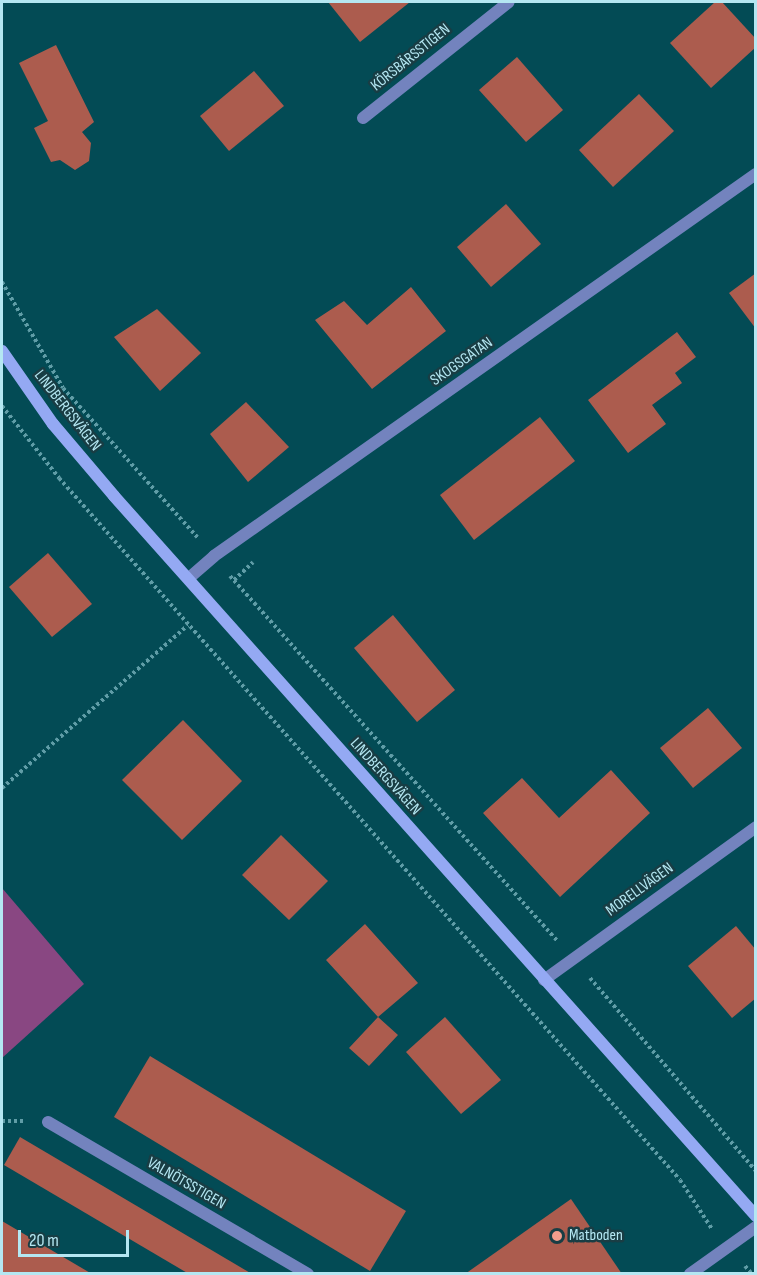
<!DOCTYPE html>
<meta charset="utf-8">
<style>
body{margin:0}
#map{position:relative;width:757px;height:1275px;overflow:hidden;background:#034b55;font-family:"Sofia Sans Condensed",sans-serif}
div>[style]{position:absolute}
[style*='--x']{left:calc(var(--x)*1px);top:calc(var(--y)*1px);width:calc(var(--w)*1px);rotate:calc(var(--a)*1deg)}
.green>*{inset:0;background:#894782}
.building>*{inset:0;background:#ac5c4e}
.path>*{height:4px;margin-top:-2px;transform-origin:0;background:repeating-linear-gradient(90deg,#609da7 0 3px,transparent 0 6px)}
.street>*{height:12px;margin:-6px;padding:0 6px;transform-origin:6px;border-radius:6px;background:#7383be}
.secondary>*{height:12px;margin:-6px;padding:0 6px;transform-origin:6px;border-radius:6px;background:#94a9f3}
.dots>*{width:16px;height:16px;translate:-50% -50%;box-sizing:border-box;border:3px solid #193d44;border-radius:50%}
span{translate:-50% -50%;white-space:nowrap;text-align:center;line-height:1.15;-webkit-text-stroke:5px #193d44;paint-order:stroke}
.street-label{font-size:16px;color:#b4e7f2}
.poi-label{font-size:16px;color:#b4e7f2}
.left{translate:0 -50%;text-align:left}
.frame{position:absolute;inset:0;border:3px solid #b4e7f2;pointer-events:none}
.scale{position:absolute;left:18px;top:1230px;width:111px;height:27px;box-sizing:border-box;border:3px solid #b4e7f2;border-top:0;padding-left:8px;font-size:18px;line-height:21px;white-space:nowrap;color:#b4e7f2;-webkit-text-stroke:4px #193d44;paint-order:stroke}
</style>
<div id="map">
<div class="green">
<div style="clip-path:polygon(2px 888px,84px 984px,2px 1058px)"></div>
</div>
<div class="building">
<div style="clip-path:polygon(328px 2px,410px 2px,360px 42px)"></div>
<div style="clip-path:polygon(715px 2px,722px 2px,756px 39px,756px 47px,711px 88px,670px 43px)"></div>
<div style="clip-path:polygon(56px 45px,94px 122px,82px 132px,91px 143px,89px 161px,75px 170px,60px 160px,51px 162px,34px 128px,48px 121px,19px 63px)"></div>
<div style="clip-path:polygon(517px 57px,563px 110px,526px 142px,479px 90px)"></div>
<div style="clip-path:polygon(254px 71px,284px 106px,229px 151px,200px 116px)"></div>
<div style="clip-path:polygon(639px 94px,674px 131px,613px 187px,579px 150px)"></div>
<div style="clip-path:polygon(506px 204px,541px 244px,491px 287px,457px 247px)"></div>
<div style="clip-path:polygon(756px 273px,756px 329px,729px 293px)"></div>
<div style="clip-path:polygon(411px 287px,446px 331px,372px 389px,315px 320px,344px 301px,367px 325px)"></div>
<div style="clip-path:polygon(157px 309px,201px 353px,160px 391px,114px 337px)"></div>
<div style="clip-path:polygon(677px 332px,696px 357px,675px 373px,682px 383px,652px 405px,666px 424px,628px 453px,588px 400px)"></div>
<div style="clip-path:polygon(246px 402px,289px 447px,248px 482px,210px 434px)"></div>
<div style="clip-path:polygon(540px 417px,575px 461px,474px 540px,440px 495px)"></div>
<div style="clip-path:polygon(48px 553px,92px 604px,52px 637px,9px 587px)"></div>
<div style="clip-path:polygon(393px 615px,455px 690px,417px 722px,354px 648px)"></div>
<div style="clip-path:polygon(708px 708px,742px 748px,693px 788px,660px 748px)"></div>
<div style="clip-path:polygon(183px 720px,242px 781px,182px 840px,122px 780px)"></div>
<div style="clip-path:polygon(611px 770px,650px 813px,560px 897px,483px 813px,522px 778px,559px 818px)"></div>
<div style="clip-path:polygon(281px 835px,328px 881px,289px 920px,242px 875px)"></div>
<div style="clip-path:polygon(365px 924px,418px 983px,378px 1017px,398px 1035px,369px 1066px,349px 1048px,378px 1017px,326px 960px)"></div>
<div style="clip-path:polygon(736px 926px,756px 950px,756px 998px,732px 1018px,688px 966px)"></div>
<div style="clip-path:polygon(445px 1017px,501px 1080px,461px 1114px,406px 1052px)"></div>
<div style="clip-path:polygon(150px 1056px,406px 1211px,370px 1271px,114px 1117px)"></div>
<div style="clip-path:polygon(20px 1137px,252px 1274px,189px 1274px,4px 1165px)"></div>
<div style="clip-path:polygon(571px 1199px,622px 1274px,465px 1274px)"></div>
<div style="clip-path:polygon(2px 1221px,92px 1274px,2px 1274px)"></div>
</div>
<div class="path">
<div style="--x:2;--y:282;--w:122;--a:60.1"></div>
<div style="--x:63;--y:388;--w:202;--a:48"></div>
<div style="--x:2;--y:406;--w:92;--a:51.6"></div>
<div style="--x:59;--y:478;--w:937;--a:48.5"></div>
<div style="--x:680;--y:1180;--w:59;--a:56.9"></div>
<div style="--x:230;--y:576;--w:490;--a:48.1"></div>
<div style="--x:234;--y:580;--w:26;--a:-43"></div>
<div style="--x:2;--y:788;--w:247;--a:-41.2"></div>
<div style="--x:590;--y:978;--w:255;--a:49.3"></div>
<div style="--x:2;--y:1121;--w:21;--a:0"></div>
<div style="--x:745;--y:1266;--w:11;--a:49"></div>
</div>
<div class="street">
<div style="--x:363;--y:118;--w:186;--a:-38.5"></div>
<div style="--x:189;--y:578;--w:33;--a:-41"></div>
<div style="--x:214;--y:556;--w:663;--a:-35.18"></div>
<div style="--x:544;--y:980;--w:261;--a:-35.8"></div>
<div style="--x:48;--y:1122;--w:301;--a:30.3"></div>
<div style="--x:690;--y:1274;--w:81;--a:-35.5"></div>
</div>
<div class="secondary">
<div style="--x:2;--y:351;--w:89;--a:55.1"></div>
<div style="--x:53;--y:424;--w:94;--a:49.7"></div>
<div style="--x:114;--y:496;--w:965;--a:48.28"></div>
</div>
<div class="dots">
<div style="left:557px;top:1236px;background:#f49d8c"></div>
</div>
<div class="street-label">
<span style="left:411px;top:58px;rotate:-39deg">KÖRSBÄRSSTIGEN</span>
<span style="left:462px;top:362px;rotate:-35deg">SKOGSGATAN</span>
<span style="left:67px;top:411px;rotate:52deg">LINDBERGSVÄGEN</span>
<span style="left:385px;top:777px;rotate:48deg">LINDBERGSVÄGEN</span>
<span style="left:640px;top:890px;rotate:-36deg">MORELLVÄGEN</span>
<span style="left:186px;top:1184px;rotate:30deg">VALNÖTSSTIGEN</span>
</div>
<div class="poi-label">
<span class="left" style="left:569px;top:1236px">Matboden</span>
</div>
<div class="frame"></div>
<div class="scale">20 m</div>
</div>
